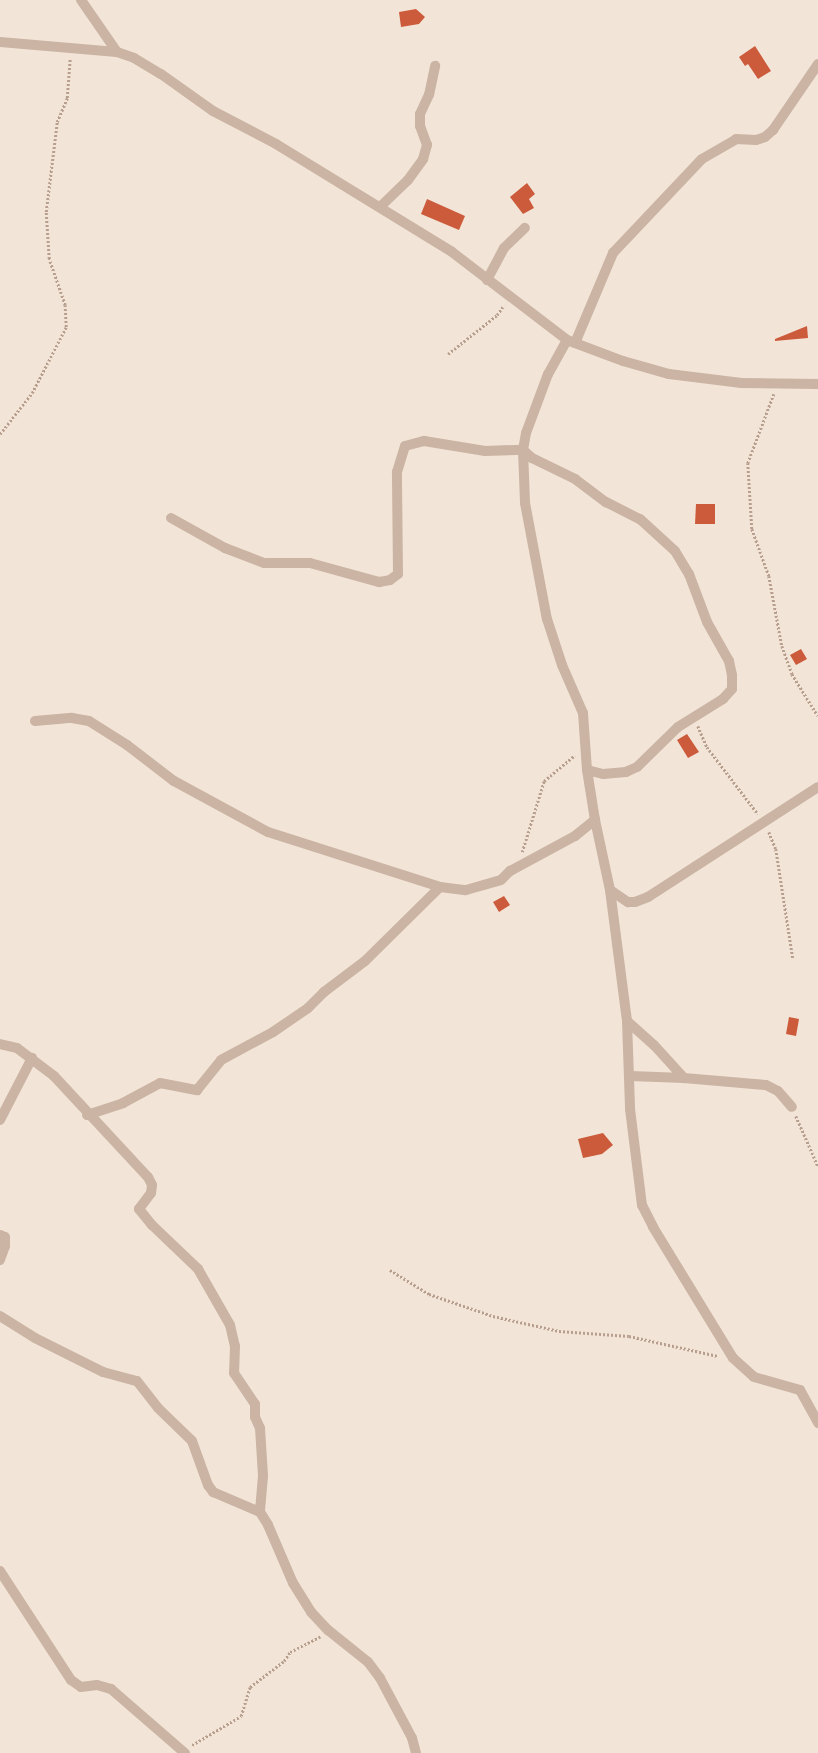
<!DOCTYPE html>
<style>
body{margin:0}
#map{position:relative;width:818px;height:1753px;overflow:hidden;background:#f2e5d8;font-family:"Nunito Sans",sans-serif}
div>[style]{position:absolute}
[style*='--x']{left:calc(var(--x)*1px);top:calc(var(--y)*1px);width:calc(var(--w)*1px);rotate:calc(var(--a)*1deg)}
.building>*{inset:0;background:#cc5b3b}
.path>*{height:2.5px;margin-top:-1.25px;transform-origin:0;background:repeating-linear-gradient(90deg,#b79e8d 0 2px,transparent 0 4px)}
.minor>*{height:10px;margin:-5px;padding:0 5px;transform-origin:5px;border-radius:5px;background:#cbb4a3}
span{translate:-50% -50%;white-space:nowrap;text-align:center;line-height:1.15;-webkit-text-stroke:4px #faefe4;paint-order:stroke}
</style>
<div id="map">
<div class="building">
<div style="clip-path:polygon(416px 9px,425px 17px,419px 24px,401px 27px,399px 12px)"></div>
<div style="clip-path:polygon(755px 46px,771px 71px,758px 79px,748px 64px,745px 66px,739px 57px)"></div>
<div style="clip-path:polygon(527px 183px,535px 194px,529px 199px,534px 208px,523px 214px,510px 197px)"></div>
<div style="clip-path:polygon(427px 199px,465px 216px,459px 230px,421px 214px)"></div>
<div style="clip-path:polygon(807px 326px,808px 338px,775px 341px,775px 339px)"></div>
<div style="clip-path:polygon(696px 504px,715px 504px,715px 524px,695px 524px)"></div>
<div style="clip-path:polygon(801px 649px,807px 659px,796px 665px,790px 655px)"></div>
<div style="clip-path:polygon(687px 734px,699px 752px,688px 758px,677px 740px)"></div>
<div style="clip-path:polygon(504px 896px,510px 905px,499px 912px,493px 902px)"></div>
<div style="clip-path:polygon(789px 1017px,799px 1019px,796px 1036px,786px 1034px)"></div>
<div style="clip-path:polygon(603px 1133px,613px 1145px,602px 1154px,583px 1158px,578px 1139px)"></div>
</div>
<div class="path">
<div style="--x:448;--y:354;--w:63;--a:-38.5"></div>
<div style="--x:497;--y:315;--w:12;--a:-55"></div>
<div style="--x:774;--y:394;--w:74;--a:110.6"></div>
<div style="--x:748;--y:463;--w:66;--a:86.5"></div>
<div style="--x:752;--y:529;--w:50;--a:70.1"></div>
<div style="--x:769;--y:576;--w:71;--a:79.5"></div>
<div style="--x:782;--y:646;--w:30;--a:70"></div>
<div style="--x:792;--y:674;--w:49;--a:58.2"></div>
<div style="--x:0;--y:434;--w:52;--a:-52"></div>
<div style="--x:32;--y:393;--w:74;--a:-62.7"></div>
<div style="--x:66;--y:327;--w:22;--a:-93"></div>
<div style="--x:65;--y:305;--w:49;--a:-109.2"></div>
<div style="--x:49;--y:259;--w:47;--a:-93.7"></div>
<div style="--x:46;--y:212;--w:91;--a:-83"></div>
<div style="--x:57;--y:122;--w:26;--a:-67"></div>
<div style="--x:67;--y:98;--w:40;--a:-85.7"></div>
<div style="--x:698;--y:726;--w:23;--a:67"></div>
<div style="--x:707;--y:747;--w:84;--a:52.7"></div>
<div style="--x:769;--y:832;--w:18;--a:68"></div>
<div style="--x:776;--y:849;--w:111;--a:81.2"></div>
<div style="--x:522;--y:852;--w:74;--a:-72.8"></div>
<div style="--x:544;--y:781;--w:40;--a:-40"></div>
<div style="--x:796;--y:1116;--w:55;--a:66.3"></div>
<div style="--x:390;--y:1270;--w:46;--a:31.6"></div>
<div style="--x:429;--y:1294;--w:68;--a:19"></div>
<div style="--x:493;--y:1316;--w:68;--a:12.8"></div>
<div style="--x:559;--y:1331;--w:70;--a:4.1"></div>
<div style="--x:629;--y:1336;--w:91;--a:12.7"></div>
<div style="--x:192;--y:1745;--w:57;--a:-30.6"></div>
<div style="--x:241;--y:1716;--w:30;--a:-73"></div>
<div style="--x:250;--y:1687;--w:43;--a:-37.4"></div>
<div style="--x:284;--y:1661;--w:11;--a:-56"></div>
<div style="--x:290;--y:1652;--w:34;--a:-27"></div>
</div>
<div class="minor">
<div style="--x:81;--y:0;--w:63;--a:55.3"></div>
<div style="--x:0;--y:42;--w:117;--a:4.9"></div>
<div style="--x:117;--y:52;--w:18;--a:19"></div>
<div style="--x:134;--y:58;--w:31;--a:31"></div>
<div style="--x:161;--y:74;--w:64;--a:35.4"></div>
<div style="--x:213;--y:111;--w:71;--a:27.6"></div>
<div style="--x:276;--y:144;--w:206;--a:31.5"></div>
<div style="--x:452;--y:252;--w:145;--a:37.4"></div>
<div style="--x:567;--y:340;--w:60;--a:20.6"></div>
<div style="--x:623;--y:361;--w:48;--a:15.8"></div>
<div style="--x:669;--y:374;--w:73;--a:7.1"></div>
<div style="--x:741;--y:383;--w:77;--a:0.7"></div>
<div style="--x:381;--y:206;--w:37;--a:-44"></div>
<div style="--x:408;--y:180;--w:26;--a:-54"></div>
<div style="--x:423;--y:159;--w:15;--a:-74"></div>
<div style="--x:427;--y:145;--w:20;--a:-110"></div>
<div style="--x:420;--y:126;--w:12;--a:-90"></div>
<div style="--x:420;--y:114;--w:21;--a:-65"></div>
<div style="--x:429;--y:95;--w:30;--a:-78"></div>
<div style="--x:487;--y:280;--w:36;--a:-62"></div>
<div style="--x:504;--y:248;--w:29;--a:-44"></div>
<div style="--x:567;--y:340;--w:39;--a:119"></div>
<div style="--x:548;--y:374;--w:63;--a:110.4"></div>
<div style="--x:526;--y:433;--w:17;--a:100"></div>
<div style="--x:523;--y:450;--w:53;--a:87.8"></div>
<div style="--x:525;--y:503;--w:118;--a:79.3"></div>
<div style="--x:547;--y:619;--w:48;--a:71.9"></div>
<div style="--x:562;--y:665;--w:52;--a:66.4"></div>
<div style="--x:583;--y:713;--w:57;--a:86"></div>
<div style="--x:587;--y:770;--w:51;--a:80.9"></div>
<div style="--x:595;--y:820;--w:72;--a:77.9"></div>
<div style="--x:610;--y:890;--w:132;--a:82.6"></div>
<div style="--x:627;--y:1021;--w:88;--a:88"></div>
<div style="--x:630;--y:1109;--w:97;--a:82.9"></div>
<div style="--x:642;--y:1205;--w:25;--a:63"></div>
<div style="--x:653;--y:1227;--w:153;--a:58.6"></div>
<div style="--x:733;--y:1358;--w:28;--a:42"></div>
<div style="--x:754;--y:1377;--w:48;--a:15.8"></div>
<div style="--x:800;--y:1390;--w:38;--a:61"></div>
<div style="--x:575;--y:343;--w:98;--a:-67.1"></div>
<div style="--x:613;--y:253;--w:129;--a:-46.6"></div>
<div style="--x:702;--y:159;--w:39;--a:-30"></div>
<div style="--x:736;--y:139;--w:20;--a:3"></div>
<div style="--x:756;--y:140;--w:9;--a:-18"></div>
<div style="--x:765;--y:137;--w:11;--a:-41"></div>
<div style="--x:773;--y:130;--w:80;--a:-55.7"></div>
<div style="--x:171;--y:518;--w:62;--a:29.1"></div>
<div style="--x:225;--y:548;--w:42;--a:21"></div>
<div style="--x:264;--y:563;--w:46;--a:0"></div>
<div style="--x:310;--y:563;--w:72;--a:15.4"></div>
<div style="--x:379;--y:582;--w:11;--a:-10"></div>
<div style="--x:390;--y:580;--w:10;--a:-37"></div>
<div style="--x:398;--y:574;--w:102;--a:-90.6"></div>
<div style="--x:397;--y:472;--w:27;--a:-73"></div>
<div style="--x:405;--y:446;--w:20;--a:-15"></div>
<div style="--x:424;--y:441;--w:62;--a:9.3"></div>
<div style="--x:485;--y:451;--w:38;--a:-2"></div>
<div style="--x:523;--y:450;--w:12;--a:42"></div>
<div style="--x:532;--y:458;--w:48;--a:26"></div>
<div style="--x:575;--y:479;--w:39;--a:37"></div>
<div style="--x:606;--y:502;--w:38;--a:27"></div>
<div style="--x:640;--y:519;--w:47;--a:42.4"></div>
<div style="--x:675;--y:551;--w:27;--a:59"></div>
<div style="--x:689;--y:574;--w:51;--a:69.4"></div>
<div style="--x:707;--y:622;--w:45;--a:60.6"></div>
<div style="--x:729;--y:661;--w:14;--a:78"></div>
<div style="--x:732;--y:675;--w:14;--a:90"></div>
<div style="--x:732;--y:689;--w:13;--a:132"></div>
<div style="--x:723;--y:699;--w:53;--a:148.1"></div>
<div style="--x:678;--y:727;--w:57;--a:135.7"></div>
<div style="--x:637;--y:767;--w:12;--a:156"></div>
<div style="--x:626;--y:772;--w:23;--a:175"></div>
<div style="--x:603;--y:774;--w:16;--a:-166"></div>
<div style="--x:35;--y:721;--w:37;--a:-5"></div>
<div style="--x:72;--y:718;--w:17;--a:10"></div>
<div style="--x:89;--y:721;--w:45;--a:32.3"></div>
<div style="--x:127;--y:745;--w:59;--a:37.5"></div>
<div style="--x:174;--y:781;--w:107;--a:28.5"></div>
<div style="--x:268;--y:832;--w:181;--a:17.7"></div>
<div style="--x:440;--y:887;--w:26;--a:7"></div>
<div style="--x:466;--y:890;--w:36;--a:-16"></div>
<div style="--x:501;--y:880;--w:13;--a:-45"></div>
<div style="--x:510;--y:871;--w:74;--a:-28.3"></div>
<div style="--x:575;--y:836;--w:26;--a:-39"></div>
<div style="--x:610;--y:890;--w:22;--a:34"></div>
<div style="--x:628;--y:902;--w:7;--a:0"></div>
<div style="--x:635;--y:902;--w:14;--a:-21"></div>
<div style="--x:648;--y:897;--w:202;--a:-32.9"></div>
<div style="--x:627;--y:1021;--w:36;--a:42"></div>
<div style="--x:654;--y:1045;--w:45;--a:47.7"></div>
<div style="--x:0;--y:1044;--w:17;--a:13"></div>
<div style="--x:17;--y:1048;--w:46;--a:37.1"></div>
<div style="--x:54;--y:1076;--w:138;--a:47.1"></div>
<div style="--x:148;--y:1177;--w:9;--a:63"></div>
<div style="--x:152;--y:1185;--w:8;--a:97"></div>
<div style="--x:151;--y:1193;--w:20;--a:127"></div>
<div style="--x:139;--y:1209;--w:21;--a:51"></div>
<div style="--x:152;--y:1225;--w:64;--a:43.7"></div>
<div style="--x:198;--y:1269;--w:64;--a:60.3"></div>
<div style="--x:230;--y:1325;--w:22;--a:77"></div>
<div style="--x:235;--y:1346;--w:27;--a:92"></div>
<div style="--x:234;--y:1373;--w:37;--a:56"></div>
<div style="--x:255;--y:1404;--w:13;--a:90"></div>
<div style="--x:255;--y:1417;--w:12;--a:66"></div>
<div style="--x:260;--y:1428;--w:48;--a:86.4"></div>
<div style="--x:263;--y:1476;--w:36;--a:95"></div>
<div style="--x:630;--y:1076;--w:54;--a:2.1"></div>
<div style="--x:684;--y:1078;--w:82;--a:4.9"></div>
<div style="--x:766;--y:1085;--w:13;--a:27"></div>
<div style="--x:778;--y:1091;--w:21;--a:49"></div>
<div style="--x:87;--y:1115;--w:38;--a:-18"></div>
<div style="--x:123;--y:1103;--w:42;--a:-28.4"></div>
<div style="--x:160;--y:1083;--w:38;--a:11"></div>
<div style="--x:197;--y:1090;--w:38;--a:-51"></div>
<div style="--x:221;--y:1060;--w:59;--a:-28.3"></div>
<div style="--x:273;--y:1032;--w:42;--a:-34.4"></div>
<div style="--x:308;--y:1008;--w:23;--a:-45"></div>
<div style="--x:324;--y:992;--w:51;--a:-37.1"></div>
<div style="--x:365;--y:961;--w:105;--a:-44.6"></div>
<div style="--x:0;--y:1120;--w:70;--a:-62.7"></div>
<div style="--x:0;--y:1235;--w:5;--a:22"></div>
<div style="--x:5;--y:1237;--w:9;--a:90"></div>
<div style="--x:5;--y:1246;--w:15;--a:110"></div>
<div style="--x:0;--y:1316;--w:41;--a:32.2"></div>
<div style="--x:35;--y:1338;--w:76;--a:26.6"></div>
<div style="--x:103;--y:1372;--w:35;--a:15"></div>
<div style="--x:137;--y:1381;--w:34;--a:52"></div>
<div style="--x:158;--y:1408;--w:47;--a:44.1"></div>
<div style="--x:192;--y:1441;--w:47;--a:70"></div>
<div style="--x:208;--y:1485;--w:9;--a:54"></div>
<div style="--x:213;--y:1492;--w:51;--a:23.1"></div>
<div style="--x:260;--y:1512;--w:15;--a:58"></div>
<div style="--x:268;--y:1525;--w:63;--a:66.7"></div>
<div style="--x:293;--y:1583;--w:34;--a:58"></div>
<div style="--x:311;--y:1612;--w:25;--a:47"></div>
<div style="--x:328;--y:1630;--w:51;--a:38.7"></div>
<div style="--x:368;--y:1662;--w:20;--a:53"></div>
<div style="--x:380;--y:1678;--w:68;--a:61.9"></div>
<div style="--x:412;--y:1738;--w:16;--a:75"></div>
<div style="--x:0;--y:1571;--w:130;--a:56.9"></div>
<div style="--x:71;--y:1680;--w:12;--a:35"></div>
<div style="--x:81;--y:1687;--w:16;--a:-7"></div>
<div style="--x:97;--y:1685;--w:15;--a:16"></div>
<div style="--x:111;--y:1689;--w:98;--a:40.9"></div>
</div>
</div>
